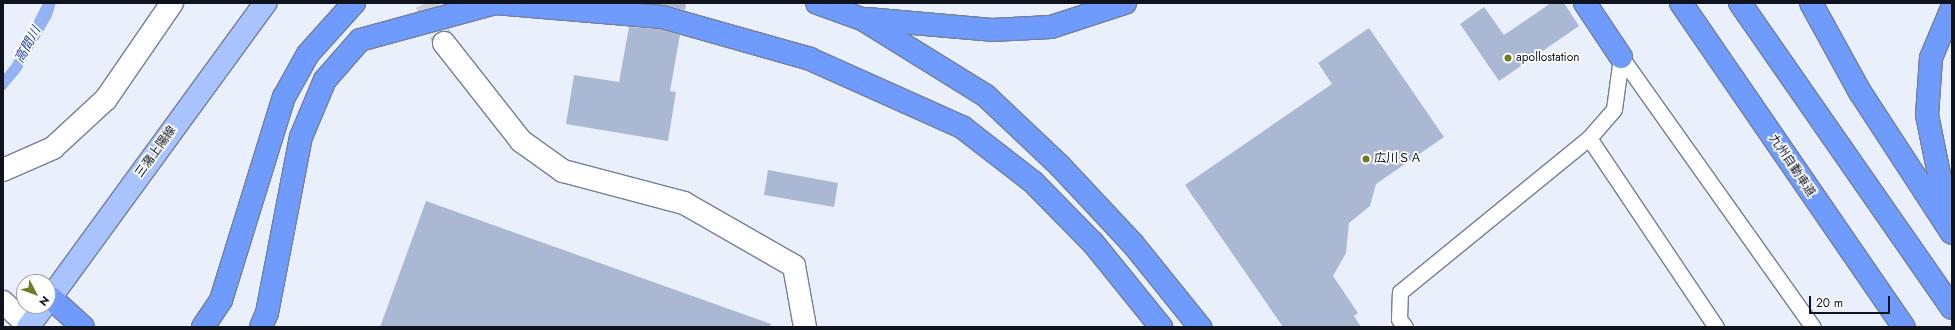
<!DOCTYPE html>
<meta charset="utf-8">
<style>
body{margin:0}
#map{position:relative;width:1955px;height:330px;overflow:hidden;background:#eaf0fb;font-family:Jost,"Noto Sans JP",sans-serif}
div>[style]{position:absolute}
[style*='--x']{left:calc(var(--x)*1px);top:calc(var(--y)*1px);width:calc(var(--w)*1px);rotate:calc(var(--a)*1deg)}
.water>*{inset:0;background:#94b3f4}
.building>*{inset:0;background:#aab8d4}
.street-tunnel>*{height:22px;margin-top:-11px;transform-origin:0;background:repeating-linear-gradient(90deg,#c9cfda 0 22px,transparent 0 33px)}
.roads{filter:drop-shadow(1px 0 #73809b) drop-shadow(-1px 0 #73809b) drop-shadow(0 1px #73809b) drop-shadow(0 -1px #73809b)}
.lane>*{height:15px;margin:-7.5px;padding:0 7.5px;transform-origin:7.5px;border-radius:7.5px;background:#fff}
.street>*{height:22px;margin:-11px;padding:0 11px;transform-origin:11px;border-radius:11px;background:#fff}
.primary>*{height:22px;margin:-11px;padding:0 11px;transform-origin:11px;border-radius:11px;background:#a9c3fe}
.highway>*{height:22px;margin:-11px;padding:0 11px;transform-origin:11px;border-radius:11px;background:#6f9bfd}
.dots>*{width:11px;height:11px;translate:-50% -50%;box-sizing:border-box;border:2px solid #fff;border-radius:50%}
span{translate:-50% -50%;white-space:nowrap;text-align:center;line-height:1.15;-webkit-text-stroke:3.5px #fff;paint-order:stroke}
.poi-label{font-size:12px;color:#0f131d}
.left{translate:0 -50%;text-align:left}
.street-label{font-size:12px;color:#0f131d}
.water-label{font-size:13px;color:#20449f;font-style:italic}
.frame{position:absolute;inset:0;border:4px solid #0f131d;pointer-events:none}
.north{position:absolute;left:16px;top:274px;width:40px;height:40px;box-sizing:border-box;background:#fff;border:1px solid #9fa1a5;border-radius:50%;rotate:131deg;font-size:11px;font-weight:700;line-height:16px;text-align:center;color:#0f131d}
.north::after{content:'';display:block;margin:auto;width:14px;height:18px;background:#727a25;clip-path:polygon(50% 0,100% 100%,50% 72%,0 100%)}
.scale{position:absolute;left:1809px;top:296px;width:81px;height:18px;box-sizing:border-box;border:2px solid #0f131d;border-top:0;padding-left:5px;font-size:12px;line-height:14px;white-space:nowrap;color:#0f131d;-webkit-text-stroke:3px #fff;paint-order:stroke}
</style>
<div id="map">
<div class="water">
<div style="clip-path:polygon(43px 3px,56px 3px,52px 16px,20px 72px,3px 92px,3px 75px,12px 64px)"></div>
</div>
<div class="building">
<div style="clip-path:polygon(645px 3px,686px 3px,685px 10px)"></div>
<div style="clip-path:polygon(1551px 3px,1564px 3px,1579px 26px,1499px 81px,1460px 24px,1484px 7px,1504px 35px)"></div>
<div style="clip-path:polygon(629px 27px,660px 29px,680px 35px,670px 91px,676px 92px,668px 141px,566px 124px,574px 75px,619px 82px)"></div>
<div style="clip-path:polygon(1369px 28px,1444px 137px,1376px 184px,1370px 206px,1349px 223px,1346px 253px,1333px 276px,1358px 313px,1354px 316px,1361px 327px,1283px 327px,1185px 185px,1332px 84px,1318px 63px)"></div>
<div style="clip-path:polygon(768px 170px,838px 183px,834px 207px,764px 195px)"></div>
<div style="clip-path:polygon(426px 201px,771px 324px,770px 327px,380px 327px)"></div>
</div>
<div class="street-tunnel">
<div style="--x:426;--y:3;--w:44;--a:65.8"></div>
</div>
<div class="roads">
<div class="lane">
<div style="--x:1621;--y:57;--w:331;--a:54.6"></div>
<div style="--x:1589;--y:138;--w:228;--a:56.1"></div>
<div style="--x:1405;--y:327;--w:10;--a:-127"></div>
<div style="--x:1399;--y:319;--w:27;--a:-88"></div>
<div style="--x:1400;--y:292;--w:244;--a:-39.2"></div>
<div style="--x:1589;--y:138;--w:38;--a:-49"></div>
<div style="--x:1614;--y:109;--w:52;--a:-82.3"></div>
</div>
<div class="street">
<div style="--x:444;--y:43;--w:125;--a:51.8"></div>
<div style="--x:521;--y:141;--w:52;--a:35.5"></div>
<div style="--x:563;--y:171;--w:125;--a:14.8"></div>
<div style="--x:684;--y:203;--w:127;--a:29.8"></div>
<div style="--x:794;--y:266;--w:62;--a:79.8"></div>
<div style="--x:3;--y:170;--w:55;--a:-23.7"></div>
<div style="--x:53;--y:148;--w:72;--a:-42.8"></div>
<div style="--x:106;--y:99;--w:116;--a:-55.5"></div>
<div style="--x:3;--y:302;--w:35;--a:43"></div>
</div>
<div class="primary">
<div style="--x:48;--y:301;--w:369;--a:-53.9"></div>
<div style="--x:28;--y:327;--w:26;--a:-53"></div>
</div>
<div class="highway">
<div style="--x:817;--y:3;--w:48;--a:19.6"></div>
<div style="--x:862;--y:19;--w:146;--a:31.8"></div>
<div style="--x:986;--y:96;--w:102;--a:43.4"></div>
<div style="--x:1060;--y:166;--w:107;--a:46.9"></div>
<div style="--x:1133;--y:244;--w:107;--a:51.1"></div>
<div style="--x:1585;--y:3;--w:65;--a:56.3"></div>
<div style="--x:1681;--y:3;--w:393;--a:55.5"></div>
<div style="--x:1740;--y:3;--w:371;--a:55.2"></div>
<div style="--x:1811;--y:3;--w:102;--a:61.2"></div>
<div style="--x:1860;--y:92;--w:168;--a:56.9"></div>
<div style="--x:1952;--y:8;--w:54;--a:112.8"></div>
<div style="--x:1931;--y:58;--w:57;--a:94"></div>
<div style="--x:1927;--y:115;--w:70;--a:78.5"></div>
<div style="--x:1941;--y:184;--w:33;--a:70"></div>
<div style="--x:867;--y:19;--w:125;--a:5"></div>
<div style="--x:992;--y:30;--w:59;--a:-2.9"></div>
<div style="--x:1051;--y:27;--w:78;--a:-18"></div>
<div style="--x:51;--y:298;--w:43;--a:42.2"></div>
<div style="--x:203;--y:327;--w:32;--a:-56"></div>
<div style="--x:221;--y:300;--w:213;--a:-72.8"></div>
<div style="--x:284;--y:97;--w:49;--a:-60.8"></div>
<div style="--x:308;--y:54;--w:69;--a:-48"></div>
<div style="--x:261;--y:327;--w:15;--a:-67"></div>
<div style="--x:267;--y:313;--w:179;--a:-79.1"></div>
<div style="--x:301;--y:137;--w:62;--a:-67.2"></div>
<div style="--x:325;--y:80;--w:53;--a:-48.8"></div>
<div style="--x:360;--y:40;--w:140;--a:-15.3"></div>
<div style="--x:495;--y:3;--w:168;--a:4.8"></div>
<div style="--x:662;--y:17;--w:154;--a:15.8"></div>
<div style="--x:810;--y:59;--w:167;--a:24.1"></div>
<div style="--x:962;--y:127;--w:90;--a:37.8"></div>
<div style="--x:1033;--y:182;--w:86;--a:45.5"></div>
<div style="--x:1093;--y:243;--w:108;--a:51"></div>
</div>
</div>
<div class="dots">
<div style="left:1508px;top:58px;background:#727a25"></div>
<div style="left:1366px;top:159px;background:#727a25"></div>
</div>
<div class="poi-label">
<span class="left" style="left:1516px;top:58px">apollostation</span>
<span class="left" style="left:1374px;top:159px">広川ＳＡ</span>
</div>
<div class="street-label">
<span style="left:156px;top:152px;rotate:-54deg">三潴上陽線</span>
<span style="left:1792px;top:166px;rotate:56deg">九州自動車道</span>
</div>
<div class="water-label">
<span style="left:28px;top:45px;rotate:-61deg">高間川</span>
</div>
<div class="frame"></div>
<div class="north">N</div>
<div class="scale">20 m</div>
</div>
